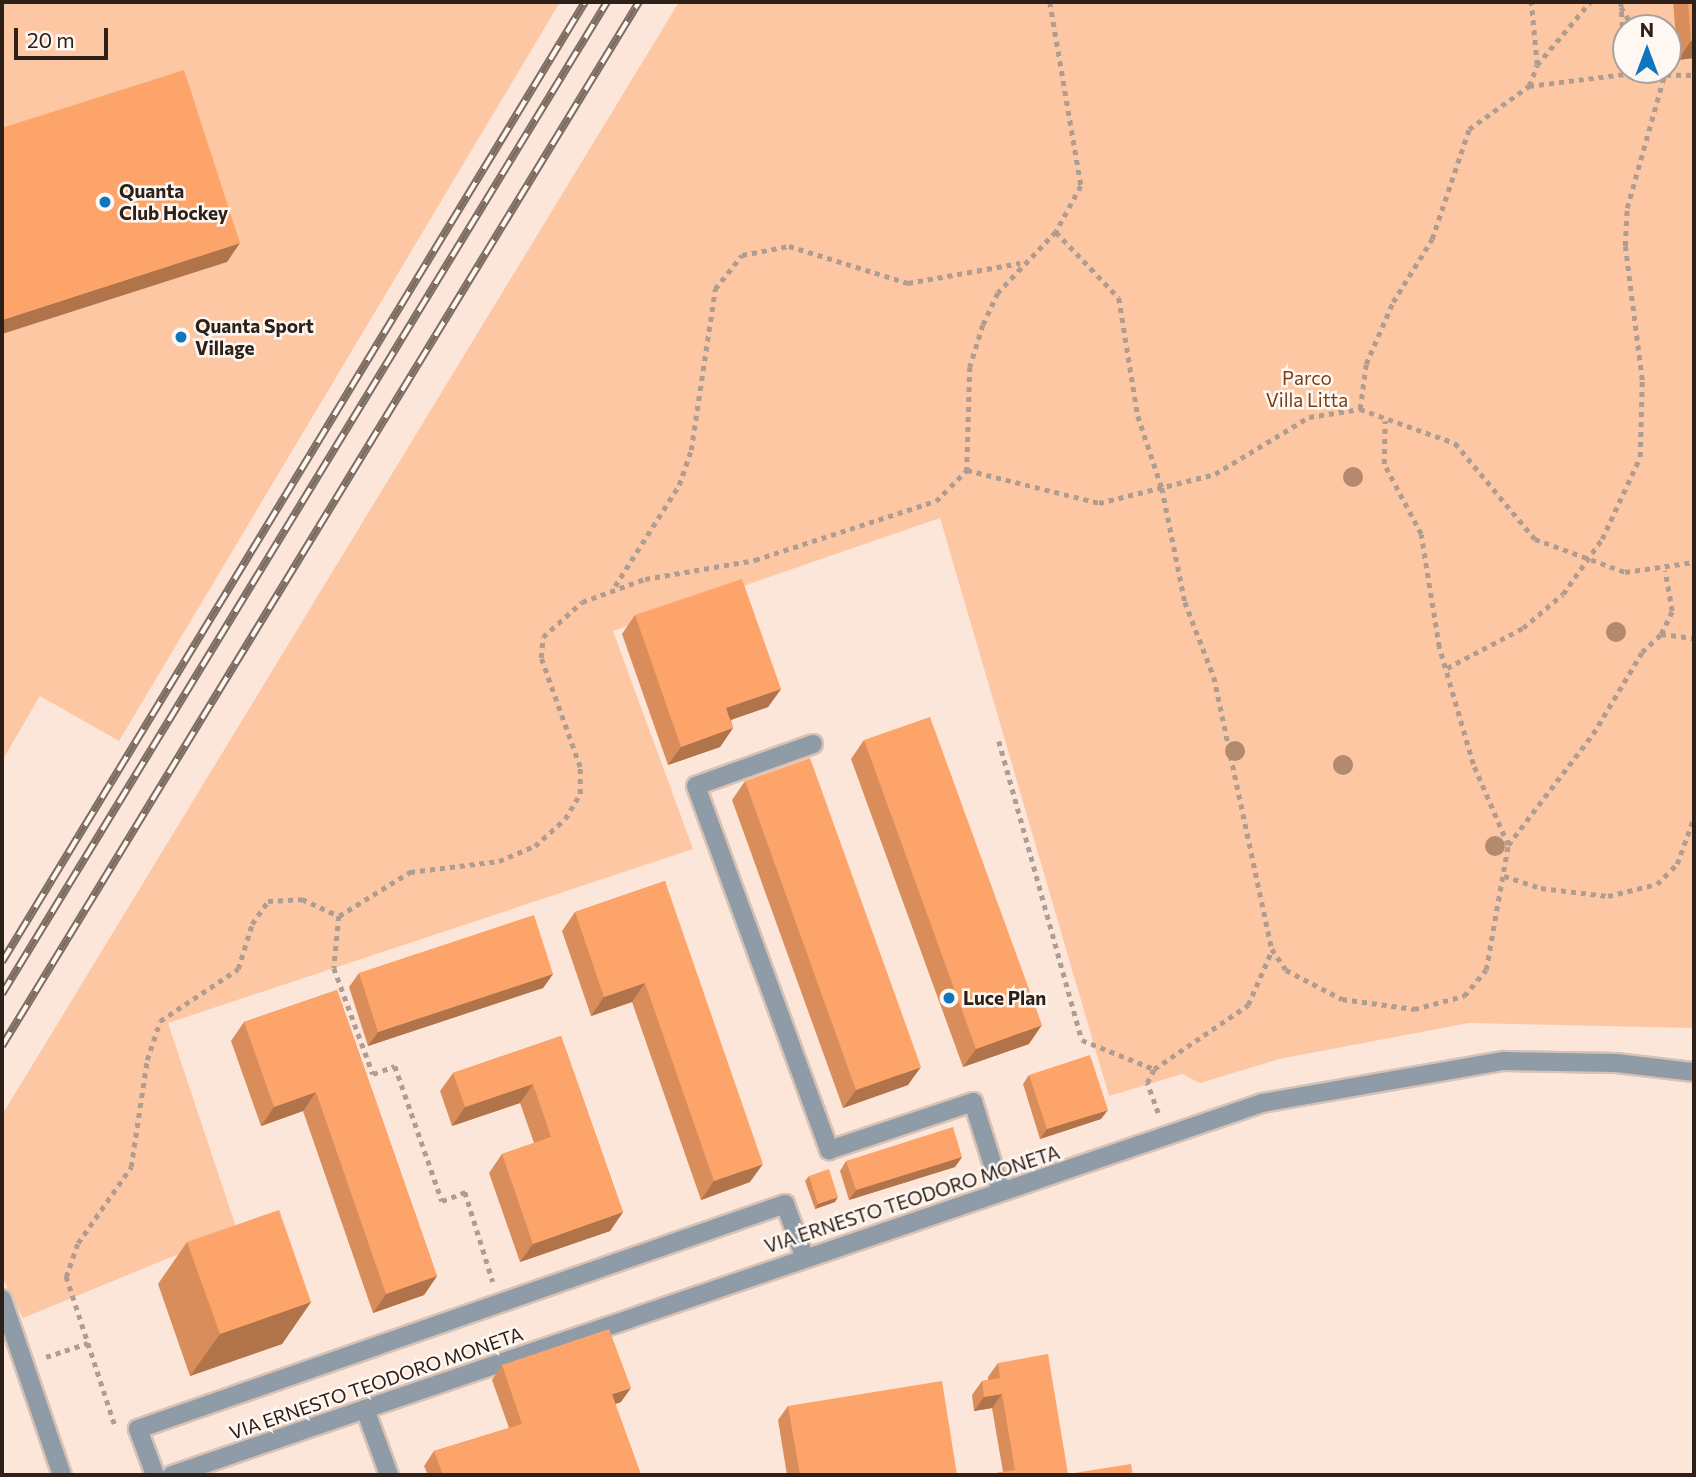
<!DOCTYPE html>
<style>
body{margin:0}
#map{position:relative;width:1696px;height:1477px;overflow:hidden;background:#fce6d9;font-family:Commissioner,sans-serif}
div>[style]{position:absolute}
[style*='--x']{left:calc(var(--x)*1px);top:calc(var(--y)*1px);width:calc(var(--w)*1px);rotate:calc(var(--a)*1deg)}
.green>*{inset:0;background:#fdc7a4}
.path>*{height:4.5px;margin-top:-2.25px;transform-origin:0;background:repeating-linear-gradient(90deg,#b09d92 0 5px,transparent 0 10px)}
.roads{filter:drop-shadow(2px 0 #d7c2b6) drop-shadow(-2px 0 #d7c2b6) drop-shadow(0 2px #d7c2b6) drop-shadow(0 -2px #d7c2b6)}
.minor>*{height:18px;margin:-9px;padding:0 9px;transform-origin:9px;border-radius:9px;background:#8f9ba7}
.rail>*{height:8px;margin-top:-4px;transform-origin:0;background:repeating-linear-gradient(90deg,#fef7f2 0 16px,#7d6c62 0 32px);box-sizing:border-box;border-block:2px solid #7d6c62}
.trees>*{width:20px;height:20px;margin:-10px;border-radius:50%;background:#b38a6d}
.wall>*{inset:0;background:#d98d5a}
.shaded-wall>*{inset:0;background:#b0734a}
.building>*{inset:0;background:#fca469}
.dots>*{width:19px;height:19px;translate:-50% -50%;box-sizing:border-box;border:4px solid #fef7f2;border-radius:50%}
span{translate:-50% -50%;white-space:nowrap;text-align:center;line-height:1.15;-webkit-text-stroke:5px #fef7f2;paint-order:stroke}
.poi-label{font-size:19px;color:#2d2018;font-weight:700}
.left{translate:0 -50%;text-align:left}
.park-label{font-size:19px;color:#783f14}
.street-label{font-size:19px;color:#2d2018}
.frame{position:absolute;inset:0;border:4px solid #2d2018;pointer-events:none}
.north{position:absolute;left:1612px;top:14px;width:70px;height:70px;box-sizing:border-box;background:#fef7f2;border:2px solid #aaa19b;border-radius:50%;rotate:0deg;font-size:19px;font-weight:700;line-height:28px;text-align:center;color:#2d2018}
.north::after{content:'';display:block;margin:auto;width:24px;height:32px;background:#0e75c0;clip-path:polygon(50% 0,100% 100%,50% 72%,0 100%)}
.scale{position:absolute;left:14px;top:28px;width:94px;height:32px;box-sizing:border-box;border:4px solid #2d2018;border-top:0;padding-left:9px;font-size:21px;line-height:24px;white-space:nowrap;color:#2d2018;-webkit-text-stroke:5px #fef7f2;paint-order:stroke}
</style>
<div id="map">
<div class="green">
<div style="clip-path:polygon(2px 2px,560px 2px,119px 741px,40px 696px,2px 761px)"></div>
<div style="clip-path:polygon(evenodd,679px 2px,1694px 2px,1694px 1028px,1469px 1023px,1279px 1059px,1200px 1083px,1182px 1074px,1109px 1096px,940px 518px,613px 631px,693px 849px,168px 1023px,237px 1230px,23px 1318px,2px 1277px,2px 1115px,679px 2px,1626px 28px,1668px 28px,1668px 70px,1626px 70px,1626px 28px)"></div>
</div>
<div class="path">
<div style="--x:1050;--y:2;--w:187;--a:80.4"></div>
<div style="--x:1081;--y:186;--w:52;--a:118.5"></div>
<div style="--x:1056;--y:232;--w:84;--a:133.6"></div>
<div style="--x:998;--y:293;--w:35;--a:115"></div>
<div style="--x:983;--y:325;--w:44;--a:107.2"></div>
<div style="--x:970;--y:367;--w:103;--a:91.7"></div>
<div style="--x:967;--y:470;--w:136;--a:14"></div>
<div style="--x:1099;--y:503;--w:120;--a:-14"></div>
<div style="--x:1215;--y:474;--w:110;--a:-31.2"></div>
<div style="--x:1309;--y:417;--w:52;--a:-8.9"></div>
<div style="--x:1360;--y:409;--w:101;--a:19.7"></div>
<div style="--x:1455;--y:443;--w:125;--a:50.2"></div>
<div style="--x:1535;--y:539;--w:96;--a:20.1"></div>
<div style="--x:1625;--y:572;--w:70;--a:-8.2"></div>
<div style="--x:1621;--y:2;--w:72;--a:86"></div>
<div style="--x:1621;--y:7;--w:25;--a:58"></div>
<div style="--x:1537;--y:65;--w:82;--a:-49.9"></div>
<div style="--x:1529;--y:86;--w:98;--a:-7.1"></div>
<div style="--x:1626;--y:74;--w:68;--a:0.8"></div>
<div style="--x:1056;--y:232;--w:91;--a:46.3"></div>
<div style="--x:1119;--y:298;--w:120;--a:80.9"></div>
<div style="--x:1138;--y:416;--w:76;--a:71.6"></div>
<div style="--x:1162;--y:488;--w:116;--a:78.6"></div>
<div style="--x:1185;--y:602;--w:80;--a:68.9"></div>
<div style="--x:1214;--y:677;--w:278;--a:78"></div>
<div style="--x:1272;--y:949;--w:25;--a:56"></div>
<div style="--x:1286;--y:970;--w:63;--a:27.4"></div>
<div style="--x:1342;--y:999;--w:73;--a:7.9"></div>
<div style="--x:1414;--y:1009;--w:52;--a:-14.6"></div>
<div style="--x:1464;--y:996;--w:34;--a:-50"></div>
<div style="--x:1486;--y:970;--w:127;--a:-80"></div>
<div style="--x:1508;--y:845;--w:88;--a:-113.4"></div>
<div style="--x:1473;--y:764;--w:122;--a:-106.2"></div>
<div style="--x:1439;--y:647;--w:114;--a:-99.1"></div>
<div style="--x:1421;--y:534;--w:79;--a:-117.9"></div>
<div style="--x:1384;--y:464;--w:43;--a:-88.7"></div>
<div style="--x:1360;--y:409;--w:45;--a:-82.4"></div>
<div style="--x:1366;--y:364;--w:68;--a:-66.5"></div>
<div style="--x:1393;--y:302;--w:74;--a:-58.2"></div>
<div style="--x:1432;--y:239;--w:116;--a:-71.4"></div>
<div style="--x:1469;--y:129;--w:74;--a:-35.6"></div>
<div style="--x:1529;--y:86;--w:22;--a:-69"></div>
<div style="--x:1537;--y:65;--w:63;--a:-95.4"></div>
<div style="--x:615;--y:586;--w:120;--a:-57.6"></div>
<div style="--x:679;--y:485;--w:37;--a:-71"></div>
<div style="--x:691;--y:450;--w:163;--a:-81.5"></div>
<div style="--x:715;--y:289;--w:43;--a:-51.5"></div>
<div style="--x:742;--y:255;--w:48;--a:-10.8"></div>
<div style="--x:789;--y:246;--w:125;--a:17.3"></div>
<div style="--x:908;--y:283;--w:114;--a:-10.1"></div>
<div style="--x:1661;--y:634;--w:33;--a:7"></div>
<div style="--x:1447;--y:668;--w:86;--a:-27.8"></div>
<div style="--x:1523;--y:628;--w:52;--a:-40.4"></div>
<div style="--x:1563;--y:594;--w:67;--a:-54.7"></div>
<div style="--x:1602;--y:539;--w:90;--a:-65.1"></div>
<div style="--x:1640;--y:457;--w:77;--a:-88.5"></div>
<div style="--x:1642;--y:380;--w:135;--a:-97.2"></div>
<div style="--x:1625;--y:246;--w:38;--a:-87"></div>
<div style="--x:1627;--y:208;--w:137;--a:-74.3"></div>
<div style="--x:1664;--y:76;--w:7;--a:-124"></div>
<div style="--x:999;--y:741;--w:310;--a:74.5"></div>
<div style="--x:1082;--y:1040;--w:78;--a:21.9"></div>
<div style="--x:1508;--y:845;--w:140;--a:-52.6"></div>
<div style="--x:1593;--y:734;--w:96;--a:-59.1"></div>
<div style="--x:1642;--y:652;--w:26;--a:-43"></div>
<div style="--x:1661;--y:634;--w:25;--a:-64"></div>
<div style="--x:1672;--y:611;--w:41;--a:-99.9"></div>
<div style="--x:1504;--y:876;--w:39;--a:18"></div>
<div style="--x:1541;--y:888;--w:67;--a:6.8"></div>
<div style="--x:1608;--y:896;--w:50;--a:-13.8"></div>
<div style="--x:1657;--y:884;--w:28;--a:-45"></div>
<div style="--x:1677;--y:864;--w:50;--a:-70.1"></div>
<div style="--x:339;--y:916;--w:52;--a:95.5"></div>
<div style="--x:334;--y:968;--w:113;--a:69.8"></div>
<div style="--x:373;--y:1074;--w:23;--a:-20"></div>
<div style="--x:395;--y:1066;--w:143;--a:70.8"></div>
<div style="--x:442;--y:1201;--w:25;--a:-21"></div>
<div style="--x:465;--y:1192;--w:94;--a:72.7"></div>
<div style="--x:1158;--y:1113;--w:32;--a:-110"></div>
<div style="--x:1147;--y:1083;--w:16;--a:-63"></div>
<div style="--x:1154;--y:1069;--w:114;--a:-34.2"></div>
<div style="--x:1248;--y:1005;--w:60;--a:-66.4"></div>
<div style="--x:46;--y:1357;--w:44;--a:-18.4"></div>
<div style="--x:114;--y:1424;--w:155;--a:-108.1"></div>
<div style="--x:66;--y:1277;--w:36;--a:-71"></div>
<div style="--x:78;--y:1243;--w:93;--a:-55.1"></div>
<div style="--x:131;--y:1167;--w:108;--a:-81.5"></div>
<div style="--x:147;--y:1060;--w:41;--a:-71.6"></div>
<div style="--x:160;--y:1021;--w:94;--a:-33.7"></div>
<div style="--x:238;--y:969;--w:47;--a:-72.7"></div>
<div style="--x:252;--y:924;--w:28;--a:-55"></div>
<div style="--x:268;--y:901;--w:34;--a:-3"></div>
<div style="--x:302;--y:899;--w:41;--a:24.7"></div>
<div style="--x:339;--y:916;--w:84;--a:-31.8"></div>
<div style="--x:410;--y:872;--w:90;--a:-7"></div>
<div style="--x:499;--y:861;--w:39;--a:-23"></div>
<div style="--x:535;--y:846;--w:40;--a:-42"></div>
<div style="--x:565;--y:819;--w:29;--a:-59"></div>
<div style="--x:580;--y:794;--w:27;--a:-90"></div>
<div style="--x:580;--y:767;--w:116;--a:-109.7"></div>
<div style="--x:541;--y:658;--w:21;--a:-85"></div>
<div style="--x:543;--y:637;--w:52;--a:-41.9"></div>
<div style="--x:582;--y:602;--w:67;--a:-20.1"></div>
<div style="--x:645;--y:579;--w:112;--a:-9.8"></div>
<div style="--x:755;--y:560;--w:190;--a:-18.1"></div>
<div style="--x:936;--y:501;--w:44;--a:-45"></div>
</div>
<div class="roads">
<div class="minor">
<div style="--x:813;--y:744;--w:124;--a:160.3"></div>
<div style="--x:696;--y:786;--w:388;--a:69.9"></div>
<div style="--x:829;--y:1150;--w:152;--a:-18.4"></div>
<div style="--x:973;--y:1102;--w:93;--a:72.5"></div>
<div style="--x:2;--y:1299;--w:186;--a:71.2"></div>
<div style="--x:365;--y:1409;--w:70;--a:70"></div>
<div style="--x:155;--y:1475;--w:49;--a:-110.3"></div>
<div style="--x:138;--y:1429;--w:685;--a:-19.18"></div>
<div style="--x:785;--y:1204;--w:55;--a:69.9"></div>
<div style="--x:172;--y:1475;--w:1152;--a:-18.84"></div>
<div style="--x:1262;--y:1103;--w:245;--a:-9.9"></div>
<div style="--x:1503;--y:1061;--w:113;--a:1"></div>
<div style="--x:1616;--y:1063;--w:79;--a:6.6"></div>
</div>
</div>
<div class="rail">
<div style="--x:2;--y:962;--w:1123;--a:-58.73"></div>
<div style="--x:2;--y:994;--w:1162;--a:-58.62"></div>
<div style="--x:2;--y:1046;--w:1223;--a:-58.61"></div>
</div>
<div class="trees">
<div style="left:1353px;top:477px"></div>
<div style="left:1616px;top:632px"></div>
<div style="left:1235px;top:751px"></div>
<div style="left:1343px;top:765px"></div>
<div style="left:1495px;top:846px"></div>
</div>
<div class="wall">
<div style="clip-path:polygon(1673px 2px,1694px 2px,1694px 58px,1678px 60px)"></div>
<div style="clip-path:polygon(635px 615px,781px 689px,768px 707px,731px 720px,733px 728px,720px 747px,668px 765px,622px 634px)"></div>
<div style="clip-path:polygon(864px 740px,1029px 1044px,963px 1067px,851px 759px)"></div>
<div style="clip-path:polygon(745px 781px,908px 1085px,843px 1108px,732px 800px)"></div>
<div style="clip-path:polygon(665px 881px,750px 1182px,701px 1200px,632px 1002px,591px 1016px,562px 931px,575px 912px)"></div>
<div style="clip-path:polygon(359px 973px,553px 974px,543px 988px,368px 1046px,349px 987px)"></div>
<div style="clip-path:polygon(337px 990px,437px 1276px,424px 1295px,373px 1313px,303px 1111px,261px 1126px,231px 1041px,244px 1022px)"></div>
<div style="clip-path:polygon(561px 1036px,623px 1212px,610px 1231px,520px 1262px,489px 1173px,502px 1154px,534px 1143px,520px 1103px,452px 1126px,440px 1091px,453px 1073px)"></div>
<div style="clip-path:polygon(1029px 1075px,1101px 1119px,1040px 1139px,1023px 1084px)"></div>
<div style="clip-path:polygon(962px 1157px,955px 1167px,849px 1200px,840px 1171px,846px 1161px)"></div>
<div style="clip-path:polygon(809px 1176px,835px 1202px,815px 1209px,805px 1181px)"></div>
<div style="clip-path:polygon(187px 1242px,311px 1302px,282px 1344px,190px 1376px,158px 1284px)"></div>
<div style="clip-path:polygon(998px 1363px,1068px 1474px,1133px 1475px,983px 1475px,1003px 1472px,992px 1408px,974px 1411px,972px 1395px,982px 1381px,988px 1380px,988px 1377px)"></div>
<div style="clip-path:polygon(502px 1365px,621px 1402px,615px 1404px,641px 1475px,428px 1475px,424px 1466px,434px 1451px,509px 1428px,492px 1380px)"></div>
<div style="clip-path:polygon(788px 1406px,957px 1475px,787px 1475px,778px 1420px)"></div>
</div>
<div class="shaded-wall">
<div style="clip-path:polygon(1691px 41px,1694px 41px,1694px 58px,1678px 60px)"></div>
<div style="clip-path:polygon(240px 243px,227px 262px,2px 334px,2px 320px)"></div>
<div style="clip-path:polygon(781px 689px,768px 707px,713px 726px,726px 708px)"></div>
<div style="clip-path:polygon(733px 728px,720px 747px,668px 765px,681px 747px)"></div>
<div style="clip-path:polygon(553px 974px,543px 988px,368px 1046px,378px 1032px)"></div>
<div style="clip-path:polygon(645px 983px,632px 1002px,591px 1016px,604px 997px)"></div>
<div style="clip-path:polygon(1042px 1025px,1029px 1044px,963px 1067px,976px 1049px)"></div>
<div style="clip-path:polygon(921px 1067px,908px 1085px,843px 1108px,856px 1090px)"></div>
<div style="clip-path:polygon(533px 1084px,520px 1103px,452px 1126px,465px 1107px)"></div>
<div style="clip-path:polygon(316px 1092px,303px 1111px,261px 1126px,274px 1107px)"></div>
<div style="clip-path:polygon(1108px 1110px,1101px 1119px,1040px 1139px,1047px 1129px)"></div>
<div style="clip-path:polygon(962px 1157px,955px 1167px,849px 1200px,856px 1190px)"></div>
<div style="clip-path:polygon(763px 1164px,750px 1182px,701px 1200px,714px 1181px)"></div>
<div style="clip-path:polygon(838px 1197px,835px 1202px,815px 1209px,818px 1204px)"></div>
<div style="clip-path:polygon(623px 1212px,610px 1231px,520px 1262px,533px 1244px)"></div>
<div style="clip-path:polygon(437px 1276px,424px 1295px,373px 1313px,386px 1294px)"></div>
<div style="clip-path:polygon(311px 1302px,282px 1344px,190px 1376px,220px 1334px)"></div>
<div style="clip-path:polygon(631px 1388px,621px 1402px,602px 1409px,612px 1394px)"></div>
<div style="clip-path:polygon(1002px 1394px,992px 1408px,974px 1411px,984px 1397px)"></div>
</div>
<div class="building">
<div style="clip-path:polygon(1688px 2px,1694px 2px,1694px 41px,1691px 41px)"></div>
<div style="clip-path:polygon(184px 70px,240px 243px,2px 320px,2px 128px)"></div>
<div style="clip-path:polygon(742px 579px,781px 689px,726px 708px,733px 728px,681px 747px,635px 615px)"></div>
<div style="clip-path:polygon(930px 717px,1042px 1025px,976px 1049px,864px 740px)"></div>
<div style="clip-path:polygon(810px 758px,921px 1067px,856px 1090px,745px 781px)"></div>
<div style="clip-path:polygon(665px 881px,763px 1164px,714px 1181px,645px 983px,604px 997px,575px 912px)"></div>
<div style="clip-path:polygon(534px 915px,553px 974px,378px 1032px,359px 973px)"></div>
<div style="clip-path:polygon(337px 990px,437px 1276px,386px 1294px,316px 1092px,274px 1107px,244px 1022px)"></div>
<div style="clip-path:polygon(561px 1036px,623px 1212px,533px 1244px,502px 1154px,551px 1137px,533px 1084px,465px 1107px,453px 1073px)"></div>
<div style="clip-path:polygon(1090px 1055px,1108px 1110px,1047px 1129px,1029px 1075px)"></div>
<div style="clip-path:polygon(953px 1127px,962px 1157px,856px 1190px,846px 1161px)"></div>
<div style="clip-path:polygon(829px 1169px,838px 1197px,818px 1204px,809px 1176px)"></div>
<div style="clip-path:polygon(279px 1210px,311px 1302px,220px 1334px,187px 1242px)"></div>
<div style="clip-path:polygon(609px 1329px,631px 1388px,612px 1394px,641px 1475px,443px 1475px,434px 1451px,522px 1424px,502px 1365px)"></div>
<div style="clip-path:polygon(1048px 1354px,1068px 1474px,1131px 1464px,1133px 1475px,983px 1475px,1015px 1470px,1002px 1394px,984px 1397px,982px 1381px,1000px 1378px,998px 1363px)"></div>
<div style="clip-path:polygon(942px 1381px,957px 1475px,800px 1475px,788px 1406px)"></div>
</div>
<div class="dots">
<div style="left:105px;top:202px;background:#0e75c0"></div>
<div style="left:181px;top:337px;background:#0e75c0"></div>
<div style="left:949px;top:998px;background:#0e75c0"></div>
</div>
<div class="poi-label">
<span class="left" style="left:119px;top:202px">Quanta<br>Club Hockey</span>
<span class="left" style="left:195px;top:337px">Quanta Sport<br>Village</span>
<span class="left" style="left:963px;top:998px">Luce Plan</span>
</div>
<div class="park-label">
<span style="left:1307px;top:389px">Parco<br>Villa Litta</span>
</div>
<div class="street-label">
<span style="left:912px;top:1199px;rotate:-18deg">VIA ERNESTO TEODORO MONETA</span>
<span style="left:376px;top:1383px;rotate:-19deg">VIA ERNESTO TEODORO MONETA</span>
</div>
<div class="frame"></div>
<div class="north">N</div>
<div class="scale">20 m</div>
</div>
